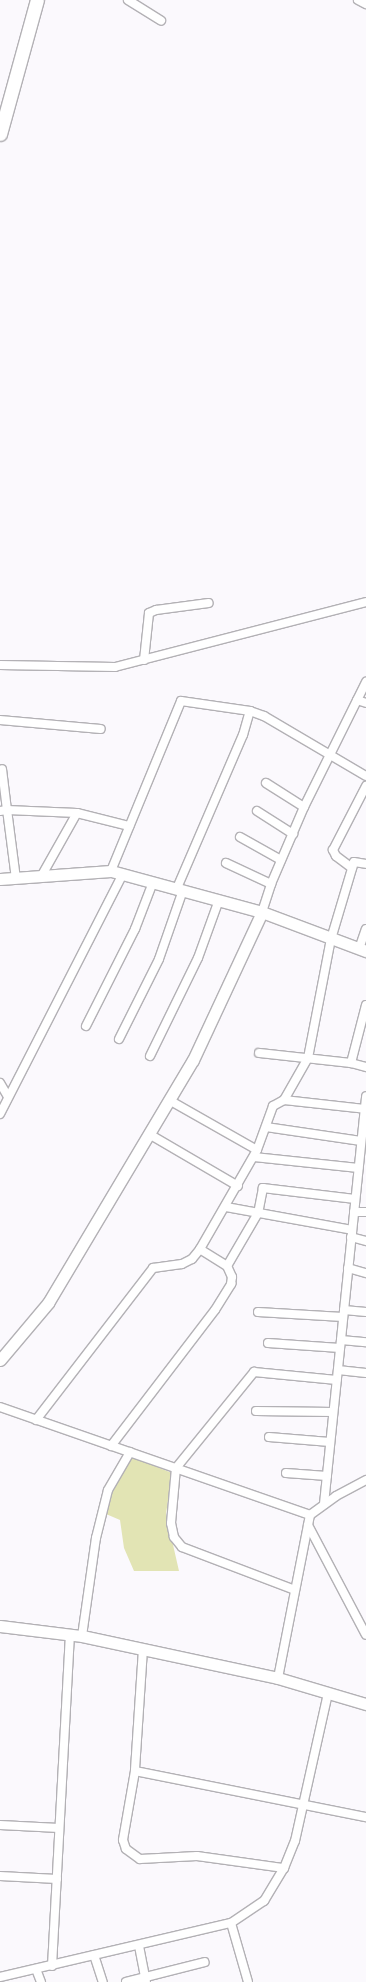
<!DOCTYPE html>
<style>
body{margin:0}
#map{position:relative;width:366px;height:1982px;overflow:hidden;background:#fbf9fd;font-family:Overpass,sans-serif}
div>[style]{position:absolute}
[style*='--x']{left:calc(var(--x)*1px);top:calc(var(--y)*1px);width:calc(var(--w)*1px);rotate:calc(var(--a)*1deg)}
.green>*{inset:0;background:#e2e4b4}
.roads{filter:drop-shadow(1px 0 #b3b1b5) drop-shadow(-1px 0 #b3b1b5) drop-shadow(0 1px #b3b1b5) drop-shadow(0 -1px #b3b1b5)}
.street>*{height:8px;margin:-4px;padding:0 4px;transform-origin:4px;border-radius:4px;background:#fff}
.secondary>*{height:11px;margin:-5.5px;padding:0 5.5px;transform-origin:5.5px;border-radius:5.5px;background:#fff}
.primary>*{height:13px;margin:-6.5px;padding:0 6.5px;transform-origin:6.5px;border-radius:6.5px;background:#fff}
span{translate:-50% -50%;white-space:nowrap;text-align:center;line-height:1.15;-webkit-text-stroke:4px #fff;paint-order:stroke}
</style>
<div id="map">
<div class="green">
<div style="clip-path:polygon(132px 1457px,172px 1473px,166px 1514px,179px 1571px,134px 1571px,124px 1548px,120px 1520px,106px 1514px,112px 1492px)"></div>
</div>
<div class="roads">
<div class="street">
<div style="--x:128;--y:0;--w:39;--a:32"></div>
<div style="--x:358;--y:0;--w:9;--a:27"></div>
<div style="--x:144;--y:660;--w:47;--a:-83.9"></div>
<div style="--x:149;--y:613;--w:8;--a:-23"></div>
<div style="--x:156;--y:610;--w:53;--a:-7.5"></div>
<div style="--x:0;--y:665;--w:115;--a:1"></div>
<div style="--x:115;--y:667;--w:259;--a:-14.5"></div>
<div style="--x:357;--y:700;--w:9;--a:18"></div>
<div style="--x:0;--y:720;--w:101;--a:5.1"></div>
<div style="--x:266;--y:783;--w:45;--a:32.3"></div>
<div style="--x:0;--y:811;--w:7;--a:-8"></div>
<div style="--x:7;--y:810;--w:41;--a:-97"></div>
<div style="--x:257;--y:811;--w:43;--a:32.6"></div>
<div style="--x:240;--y:837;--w:47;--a:29.3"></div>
<div style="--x:226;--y:863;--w:50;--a:25"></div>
<div style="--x:352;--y:868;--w:20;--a:-143"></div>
<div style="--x:336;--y:856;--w:7;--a:-117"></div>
<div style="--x:333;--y:850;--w:72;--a:-62.7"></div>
<div style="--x:111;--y:871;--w:184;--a:-67.6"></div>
<div style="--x:181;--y:701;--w:70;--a:8.2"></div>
<div style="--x:250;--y:711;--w:15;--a:20"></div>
<div style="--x:264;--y:716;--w:118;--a:30.5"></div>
<div style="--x:42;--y:875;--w:71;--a:-60.6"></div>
<div style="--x:16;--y:879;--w:70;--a:-97.4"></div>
<div style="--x:7;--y:810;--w:70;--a:2.5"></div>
<div style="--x:77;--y:813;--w:54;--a:14"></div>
<div style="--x:177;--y:888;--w:167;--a:-66.7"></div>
<div style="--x:243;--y:735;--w:25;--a:-74"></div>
<div style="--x:262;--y:912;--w:29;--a:-72"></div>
<div style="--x:271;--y:884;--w:84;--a:-66.8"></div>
<div style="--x:304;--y:807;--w:140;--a:-63.6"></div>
<div style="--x:359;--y:949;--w:21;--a:-71"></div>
<div style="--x:366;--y:1005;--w:60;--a:104.5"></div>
<div style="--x:351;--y:1063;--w:16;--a:15"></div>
<div style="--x:86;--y:1026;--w:109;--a:-63.2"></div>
<div style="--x:135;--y:929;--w:50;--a:-69"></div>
<div style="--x:119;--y:1039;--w:89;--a:-63.4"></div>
<div style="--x:159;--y:959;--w:73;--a:-70.8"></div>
<div style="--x:259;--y:1053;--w:93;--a:6.2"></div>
<div style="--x:150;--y:1056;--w:109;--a:-63.9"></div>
<div style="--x:198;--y:958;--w:62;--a:-70.1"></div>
<div style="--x:0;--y:1083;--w:16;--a:60"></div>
<div style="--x:169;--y:1100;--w:101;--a:29.6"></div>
<div style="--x:284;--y:1100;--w:48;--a:-60.3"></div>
<div style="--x:308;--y:1058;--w:121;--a:-79.1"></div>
<div style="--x:331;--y:939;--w:80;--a:-73.4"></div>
<div style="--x:354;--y:862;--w:12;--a:9"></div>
<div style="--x:0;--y:1114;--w:270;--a:-62.9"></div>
<div style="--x:266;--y:1127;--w:96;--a:8.4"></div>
<div style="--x:149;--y:1134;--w:103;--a:30.3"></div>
<div style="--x:254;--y:1157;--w:105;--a:6"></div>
<div style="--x:355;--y:1199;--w:93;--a:-173.2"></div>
<div style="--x:263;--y:1188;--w:25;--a:101"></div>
<div style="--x:258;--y:1213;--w:61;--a:120.3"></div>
<div style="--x:227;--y:1266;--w:32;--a:-148"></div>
<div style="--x:200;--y:1249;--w:114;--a:-60.1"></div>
<div style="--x:257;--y:1150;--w:47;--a:-70"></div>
<div style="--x:273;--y:1106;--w:13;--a:-29"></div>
<div style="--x:284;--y:1100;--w:81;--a:6.3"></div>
<div style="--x:226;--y:1207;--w:128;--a:10.3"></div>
<div style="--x:354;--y:1212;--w:12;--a:0"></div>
<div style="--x:351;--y:1237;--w:16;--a:15"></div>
<div style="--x:348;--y:1268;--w:19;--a:16"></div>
<div style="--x:344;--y:1310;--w:22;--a:5"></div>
<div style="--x:258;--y:1312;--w:85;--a:3.4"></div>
<div style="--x:341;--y:1340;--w:25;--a:5"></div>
<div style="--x:268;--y:1343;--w:72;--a:4"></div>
<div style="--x:338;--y:1370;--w:28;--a:6"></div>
<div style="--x:0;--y:1407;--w:328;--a:19.2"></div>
<div style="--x:256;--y:1411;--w:77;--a:0.7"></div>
<div style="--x:36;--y:1420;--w:192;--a:-52.4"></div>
<div style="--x:153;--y:1268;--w:29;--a:-8"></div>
<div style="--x:182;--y:1264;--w:11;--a:-27"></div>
<div style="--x:192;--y:1259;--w:13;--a:-51"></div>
<div style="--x:269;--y:1437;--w:61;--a:4.7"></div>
<div style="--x:111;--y:1446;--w:171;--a:-52.6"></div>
<div style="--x:215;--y:1310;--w:31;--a:-58"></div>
<div style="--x:231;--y:1284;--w:7;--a:-82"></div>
<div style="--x:232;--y:1277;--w:12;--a:-114"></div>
<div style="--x:286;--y:1473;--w:41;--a:4.2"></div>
<div style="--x:324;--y:1504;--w:410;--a:-84.1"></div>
<div style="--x:308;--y:1525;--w:124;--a:62.2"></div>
<div style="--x:295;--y:1590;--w:121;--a:-159.2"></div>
<div style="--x:182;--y:1547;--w:13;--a:-129"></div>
<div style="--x:174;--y:1537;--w:14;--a:-102"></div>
<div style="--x:171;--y:1523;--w:55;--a:-84.8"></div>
<div style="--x:176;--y:1468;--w:124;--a:-50.9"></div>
<div style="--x:254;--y:1372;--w:83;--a:5.5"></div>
<div style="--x:82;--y:1636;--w:99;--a:-81.9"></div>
<div style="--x:96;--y:1538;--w:49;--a:-76"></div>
<div style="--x:108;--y:1490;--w:44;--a:-59.9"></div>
<div style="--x:143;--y:1649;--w:122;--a:93.8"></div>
<div style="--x:135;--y:1771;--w:70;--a:99.9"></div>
<div style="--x:123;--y:1840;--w:9;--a:72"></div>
<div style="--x:126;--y:1849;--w:17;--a:36"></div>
<div style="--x:140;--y:1859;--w:57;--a:-3"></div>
<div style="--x:197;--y:1856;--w:88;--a:7.9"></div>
<div style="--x:278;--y:1678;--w:166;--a:-78.9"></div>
<div style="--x:310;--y:1515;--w:32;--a:-36"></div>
<div style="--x:336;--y:1496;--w:34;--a:-28"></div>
<div style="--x:135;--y:1771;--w:236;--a:11.3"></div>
<div style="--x:0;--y:1825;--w:59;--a:2.9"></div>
<div style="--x:0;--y:1876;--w:57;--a:3"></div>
<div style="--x:231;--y:1923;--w:61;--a:73.9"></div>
<div style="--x:139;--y:1946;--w:36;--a:79"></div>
<div style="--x:94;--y:1955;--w:28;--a:72"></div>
<div style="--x:52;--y:1966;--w:332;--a:-86.9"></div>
<div style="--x:36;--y:1969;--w:14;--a:69"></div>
<div style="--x:0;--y:1977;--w:237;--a:-13.2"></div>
<div style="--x:231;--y:1923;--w:40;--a:-34"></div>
<div style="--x:264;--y:1901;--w:39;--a:-59"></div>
<div style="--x:284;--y:1868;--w:29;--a:-68"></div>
<div style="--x:295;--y:1841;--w:152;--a:-77.4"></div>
<div style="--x:126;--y:1982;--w:81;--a:-14.2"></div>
</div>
<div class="secondary">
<div style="--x:0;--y:879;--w:111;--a:-4.1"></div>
<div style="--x:111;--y:871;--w:156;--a:15.2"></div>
<div style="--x:262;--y:912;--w:111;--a:20.6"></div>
<div style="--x:0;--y:1360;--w:75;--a:-49.9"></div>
<div style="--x:48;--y:1303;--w:283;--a:-59.2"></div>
<div style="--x:193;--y:1060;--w:163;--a:-65"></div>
<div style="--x:0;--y:1626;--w:83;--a:7"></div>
<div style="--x:82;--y:1636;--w:200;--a:12.1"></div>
<div style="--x:278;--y:1678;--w:92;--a:16.5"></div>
</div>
<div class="primary">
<div style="--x:0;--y:134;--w:139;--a:-74.6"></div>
</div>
</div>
</div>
